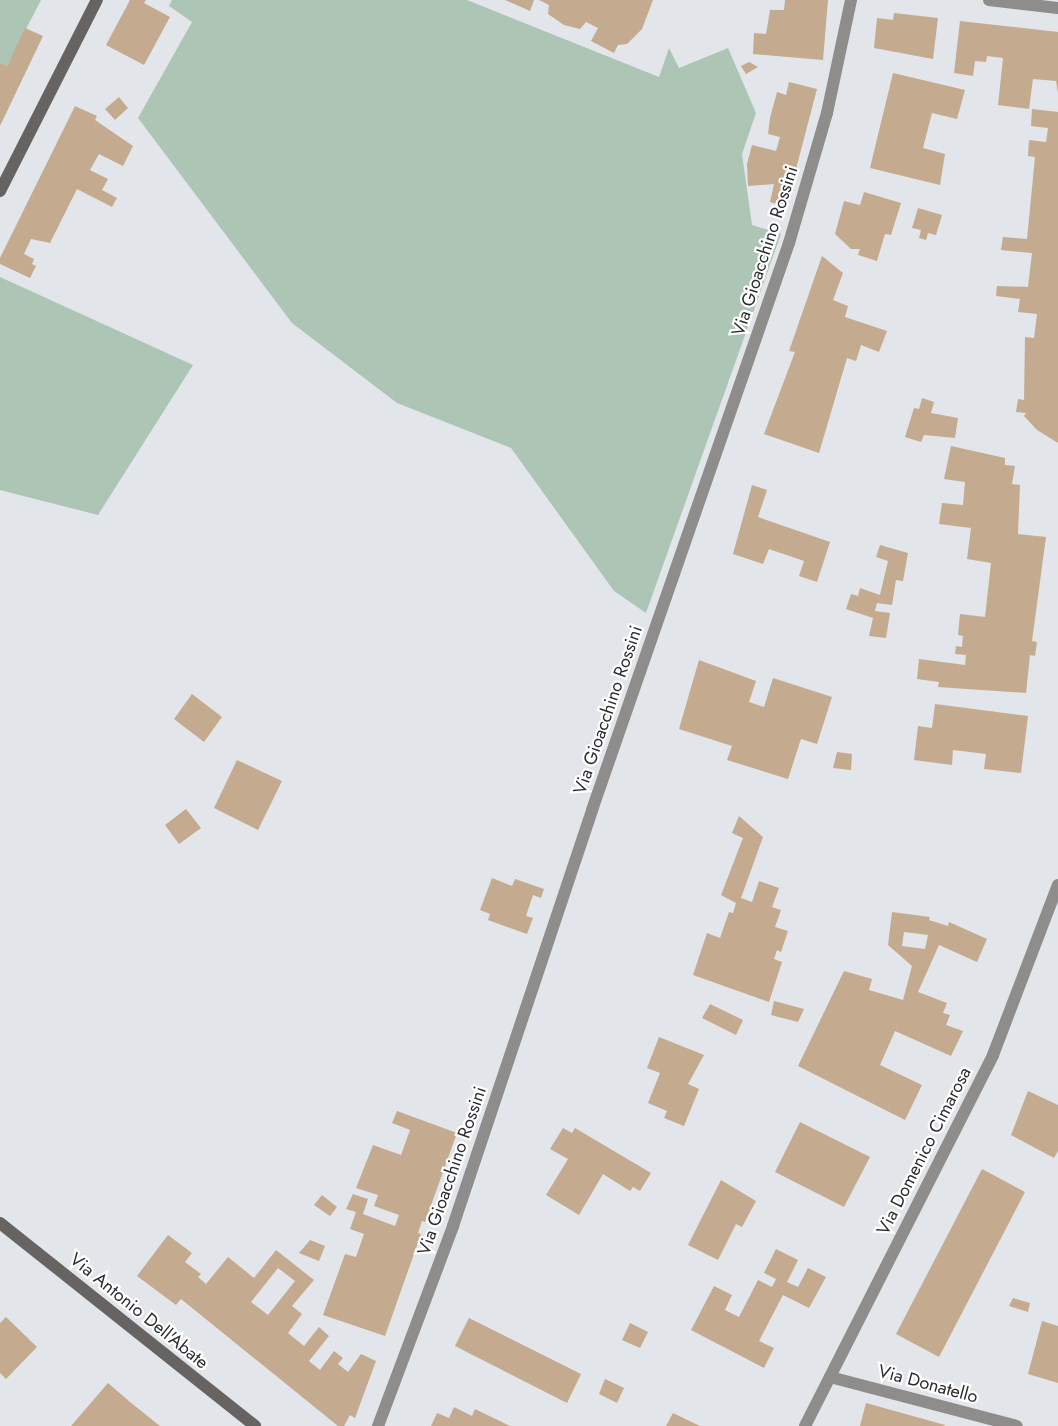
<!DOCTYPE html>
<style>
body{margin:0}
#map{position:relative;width:1058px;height:1426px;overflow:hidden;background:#e2e5e9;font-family:Jost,sans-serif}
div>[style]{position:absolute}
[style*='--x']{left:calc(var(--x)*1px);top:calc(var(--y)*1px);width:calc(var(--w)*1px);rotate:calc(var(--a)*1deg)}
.green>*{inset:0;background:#adc5b4}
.building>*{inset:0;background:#c4ab8f}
.street>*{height:12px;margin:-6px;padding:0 6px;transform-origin:6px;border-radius:6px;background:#8f8d8c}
.secondary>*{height:12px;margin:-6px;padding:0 6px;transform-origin:6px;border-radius:6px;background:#666362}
span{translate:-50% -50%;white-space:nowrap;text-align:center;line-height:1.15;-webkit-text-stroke:4.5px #fff;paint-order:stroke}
.street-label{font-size:18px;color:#2c2d2f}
</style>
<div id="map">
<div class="green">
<div style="clip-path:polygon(0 0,41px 0,7px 66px,0 63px)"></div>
<div style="clip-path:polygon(172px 0,467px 0,659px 77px,669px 48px,679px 68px,728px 48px,756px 113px,742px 154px,752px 225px,781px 234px,646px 613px,614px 591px,511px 448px,397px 403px,292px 323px,138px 118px,192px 22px,169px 6px)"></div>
<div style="clip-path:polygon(0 277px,193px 365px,98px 515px,0 490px)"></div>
</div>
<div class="building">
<div style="clip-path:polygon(130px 0,146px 0,144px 3px,170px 17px,144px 65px,106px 45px)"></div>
<div style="clip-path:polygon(505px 0,534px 0,530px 11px)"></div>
<div style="clip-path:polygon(539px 0,653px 0,642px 29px,627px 44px,618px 45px,614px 53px,591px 41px,598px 28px,586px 22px,580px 29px,564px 25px,548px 14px,549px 5px)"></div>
<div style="clip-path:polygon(785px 0,828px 0,823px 60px,753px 54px,754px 33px,766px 34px,770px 10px,784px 10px)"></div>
<div style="clip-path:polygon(894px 13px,938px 18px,933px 59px,874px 48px,877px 18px,893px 20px)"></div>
<div style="clip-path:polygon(960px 21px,1058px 32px,1058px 93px,1056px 81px,1033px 79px,1029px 109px,998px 105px,1003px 58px,987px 56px,986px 62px,975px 61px,973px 76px,954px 73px)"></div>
<div style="clip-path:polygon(25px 28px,43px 36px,0 126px,0 63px,7px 66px)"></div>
<div style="clip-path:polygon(749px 62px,758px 67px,746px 74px,741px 66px)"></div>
<div style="clip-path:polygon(893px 73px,965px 90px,957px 119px,932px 113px,923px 148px,945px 154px,940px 185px,870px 168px)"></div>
<div style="clip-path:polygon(789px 82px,817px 89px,786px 207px,770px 202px,774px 184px,748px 186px,747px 164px,752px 145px,776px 151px,780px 137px,768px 134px,770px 118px,777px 92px,786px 95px)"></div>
<div style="clip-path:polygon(119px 97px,128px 108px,115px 120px,105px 109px)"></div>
<div style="clip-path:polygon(75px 106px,97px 116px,95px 120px,133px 146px,123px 166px,99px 154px,90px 170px,108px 179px,102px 190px,117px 198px,112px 207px,77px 189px,50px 243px,31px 239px,24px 254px,34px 259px,32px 264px,36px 266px,30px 278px,0 264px,0 258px)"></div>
<div style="clip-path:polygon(1032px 109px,1058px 112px,1058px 443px,1037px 430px,1024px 416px,1026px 413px,1016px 412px,1018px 399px,1024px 400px,1025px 337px,1034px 338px,1037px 314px,1018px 312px,1020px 299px,996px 296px,997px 286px,1028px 287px,1032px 253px,1001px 250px,1003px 237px,1027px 239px,1035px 157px,1028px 156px,1029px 140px,1046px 142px,1048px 128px,1031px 126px)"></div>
<div style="clip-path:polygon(864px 192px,901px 203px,891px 235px,885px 234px,877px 261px,858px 255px,860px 249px,851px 249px,835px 234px,844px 201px,860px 205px)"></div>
<div style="clip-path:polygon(918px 208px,942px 215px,936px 235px,928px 233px,926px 240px,919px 238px,921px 230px,912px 228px)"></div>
<div style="clip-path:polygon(822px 256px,843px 273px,833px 300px,848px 306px,845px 317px,887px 331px,879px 352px,861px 345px,856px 361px,847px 358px,819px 453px,764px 434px,795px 352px,789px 351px)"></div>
<div style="clip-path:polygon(922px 398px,934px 402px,931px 413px,958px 418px,955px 438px,924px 435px,921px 442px,905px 437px,914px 408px,919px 409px)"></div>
<div style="clip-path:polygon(951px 446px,1005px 458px,1005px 465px,1015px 466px,1012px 484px,1020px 485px,1018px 534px,1046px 537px,1032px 641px,1037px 642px,1035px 656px,1030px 655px,1026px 693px,938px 687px,939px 682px,917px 679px,919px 659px,965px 665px,966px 655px,955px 654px,956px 646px,962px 647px,963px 636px,958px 635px,960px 614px,985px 617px,991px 563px,967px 559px,971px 528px,939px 524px,942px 503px,963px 505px,965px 482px,944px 479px)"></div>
<div style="clip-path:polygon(752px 485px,767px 490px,758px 517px,830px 542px,817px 582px,799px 576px,804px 561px,769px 549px,763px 564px,733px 554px)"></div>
<div style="clip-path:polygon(880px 545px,908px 553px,903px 581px,896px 580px,892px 605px,877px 603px,875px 611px,890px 613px,886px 638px,869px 636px,873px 618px,846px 609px,851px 594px,858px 596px,860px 588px,880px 595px,888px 561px,876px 557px)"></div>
<div style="clip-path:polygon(699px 660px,756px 681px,749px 702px,764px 707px,773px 678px,832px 697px,817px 744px,801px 739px,788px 779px,727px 760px,732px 746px,679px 729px)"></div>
<div style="clip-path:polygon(192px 694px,222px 717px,204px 742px,174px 719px)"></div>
<div style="clip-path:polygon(935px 704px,1028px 716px,1021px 773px,984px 769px,986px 754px,953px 750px,952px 765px,914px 760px,918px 726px,932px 728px)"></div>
<div style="clip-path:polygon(837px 752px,852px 754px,851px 770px,833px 768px)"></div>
<div style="clip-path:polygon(237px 760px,282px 781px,258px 830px,214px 808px)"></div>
<div style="clip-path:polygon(186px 809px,201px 828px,179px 844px,165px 825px)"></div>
<div style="clip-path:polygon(739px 816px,763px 837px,741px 898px,752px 902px,759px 881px,779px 888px,772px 907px,781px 910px,775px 927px,788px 931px,781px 952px,777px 950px,774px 959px,782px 962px,769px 1002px,693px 975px,707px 933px,720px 938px,729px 912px,733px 913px,736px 903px,721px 895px,743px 838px,732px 833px)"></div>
<div style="clip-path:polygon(492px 878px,512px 886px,515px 879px,544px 889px,541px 898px,533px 895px,526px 916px,533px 918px,527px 934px,488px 920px,490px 914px,480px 910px)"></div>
<div style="clip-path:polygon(evenodd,892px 912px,930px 917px,929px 920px,948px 926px,949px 922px,987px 939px,977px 962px,939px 945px,918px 992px,947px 1003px,943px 1013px,950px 1015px,946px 1025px,963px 1031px,951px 1056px,895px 1031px,880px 1065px,922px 1085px,905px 1120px,798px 1066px,844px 971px,872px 979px,869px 990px,903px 1000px,912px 966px,888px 945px,892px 912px,904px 932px,928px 935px,925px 949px,902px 946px,904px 932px)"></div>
<div style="clip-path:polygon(774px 1001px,804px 1009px,798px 1022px,771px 1015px)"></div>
<div style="clip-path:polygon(710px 1004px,743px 1020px,736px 1035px,702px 1018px)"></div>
<div style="clip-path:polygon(659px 1037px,704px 1055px,688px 1084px,699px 1089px,684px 1126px,664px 1118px,667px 1111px,648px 1103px,660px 1073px,647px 1068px)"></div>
<div style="clip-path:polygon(1028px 1091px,1058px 1105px,1058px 1151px,1054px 1158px,1011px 1135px)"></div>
<div style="clip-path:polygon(397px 1111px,457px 1133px,425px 1222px,422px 1221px,418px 1233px,421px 1234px,385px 1336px,323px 1315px,345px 1254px,356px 1257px,364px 1234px,350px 1229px,356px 1212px,346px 1209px,353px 1194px,368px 1199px,363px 1214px,395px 1226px,399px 1215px,374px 1206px,378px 1195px,356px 1188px,373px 1145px,401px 1155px,410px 1130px,392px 1123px)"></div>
<div style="clip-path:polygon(800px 1122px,870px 1157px,844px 1207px,775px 1172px)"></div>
<div style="clip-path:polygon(563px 1128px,572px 1133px,575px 1128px,651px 1173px,640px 1191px,633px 1187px,630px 1191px,603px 1174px,579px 1215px,546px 1195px,568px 1159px,550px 1149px)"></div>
<div style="clip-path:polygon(982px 1169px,1025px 1192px,939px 1357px,896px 1334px)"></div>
<div style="clip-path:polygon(721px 1180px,756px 1201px,742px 1227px,736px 1224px,718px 1260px,688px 1245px)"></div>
<div style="clip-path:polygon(322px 1195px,337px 1207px,330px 1216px,314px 1205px)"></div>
<div style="clip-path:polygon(evenodd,168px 1235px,192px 1253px,185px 1262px,201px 1274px,198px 1277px,206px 1284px,228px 1257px,254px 1278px,276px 1250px,314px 1280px,292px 1306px,302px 1314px,288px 1333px,304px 1346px,319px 1327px,329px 1336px,309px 1361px,320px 1370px,334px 1351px,343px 1358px,338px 1364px,348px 1372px,361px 1354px,376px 1361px,355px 1418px,350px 1415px,344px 1426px,338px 1426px,181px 1299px,176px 1305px,137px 1276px,168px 1235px,278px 1268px,295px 1281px,268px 1315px,251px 1302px,278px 1268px)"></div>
<div style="clip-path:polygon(310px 1240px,325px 1246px,319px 1261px,299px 1253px)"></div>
<div style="clip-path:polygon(776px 1249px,798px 1260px,787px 1282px,798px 1287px,808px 1268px,826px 1277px,809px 1308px,783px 1295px,759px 1341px,774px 1348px,764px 1368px,691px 1330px,714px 1286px,732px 1295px,725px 1310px,739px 1317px,758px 1280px,772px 1287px,776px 1279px,764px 1273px)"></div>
<div style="clip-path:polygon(1013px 1298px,1030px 1303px,1028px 1312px,1009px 1306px)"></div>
<div style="clip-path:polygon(6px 1317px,37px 1347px,6px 1379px,0 1373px,0 1323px)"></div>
<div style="clip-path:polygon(469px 1318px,581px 1374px,567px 1403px,455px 1346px)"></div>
<div style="clip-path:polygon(1042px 1321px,1058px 1326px,1058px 1383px,1028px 1374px)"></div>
<div style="clip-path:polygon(630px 1323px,648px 1332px,640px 1348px,622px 1340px)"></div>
<div style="clip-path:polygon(605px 1379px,624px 1388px,617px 1403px,599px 1394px)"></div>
<div style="clip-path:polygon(108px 1383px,130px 1402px,160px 1426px,71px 1426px)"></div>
<div style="clip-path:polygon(866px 1403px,945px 1425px,944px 1426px,860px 1426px)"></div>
<div style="clip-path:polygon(454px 1407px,472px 1416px,475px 1409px,510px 1426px,431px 1426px,437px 1413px,449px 1418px)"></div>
<div style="clip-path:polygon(673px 1413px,700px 1426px,666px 1426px)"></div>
</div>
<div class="street">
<div style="--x:989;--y:0;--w:69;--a:6.6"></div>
<div style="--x:830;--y:1377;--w:193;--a:14.7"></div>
<div style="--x:378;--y:1426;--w:214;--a:-69.4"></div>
<div style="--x:453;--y:1226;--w:439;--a:-71.5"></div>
<div style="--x:592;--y:810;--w:600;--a:-70.84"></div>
<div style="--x:789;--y:243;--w:135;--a:-73.7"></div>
<div style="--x:827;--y:113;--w:116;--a:-78"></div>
<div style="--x:805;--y:1426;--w:416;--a:-63.1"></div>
<div style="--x:993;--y:1055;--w:182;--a:-69.1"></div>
</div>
<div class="secondary">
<div style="--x:0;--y:191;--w:214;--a:-63.1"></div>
<div style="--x:0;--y:1223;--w:326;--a:38.5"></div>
</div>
<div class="street-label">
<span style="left:765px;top:251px;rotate:-72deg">Via Gioacchino Rossini</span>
<span style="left:608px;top:710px;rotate:-71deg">Via Gioacchino Rossini</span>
<span style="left:924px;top:1151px;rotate:-63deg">Via Domenico Cimarosa</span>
<span style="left:452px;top:1171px;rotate:-71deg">Via Gioacchino Rossini</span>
<span style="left:139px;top:1311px;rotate:39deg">Via Antonio Dell'Abate</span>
<span style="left:928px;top:1384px;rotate:15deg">Via Donatello</span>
</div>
</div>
